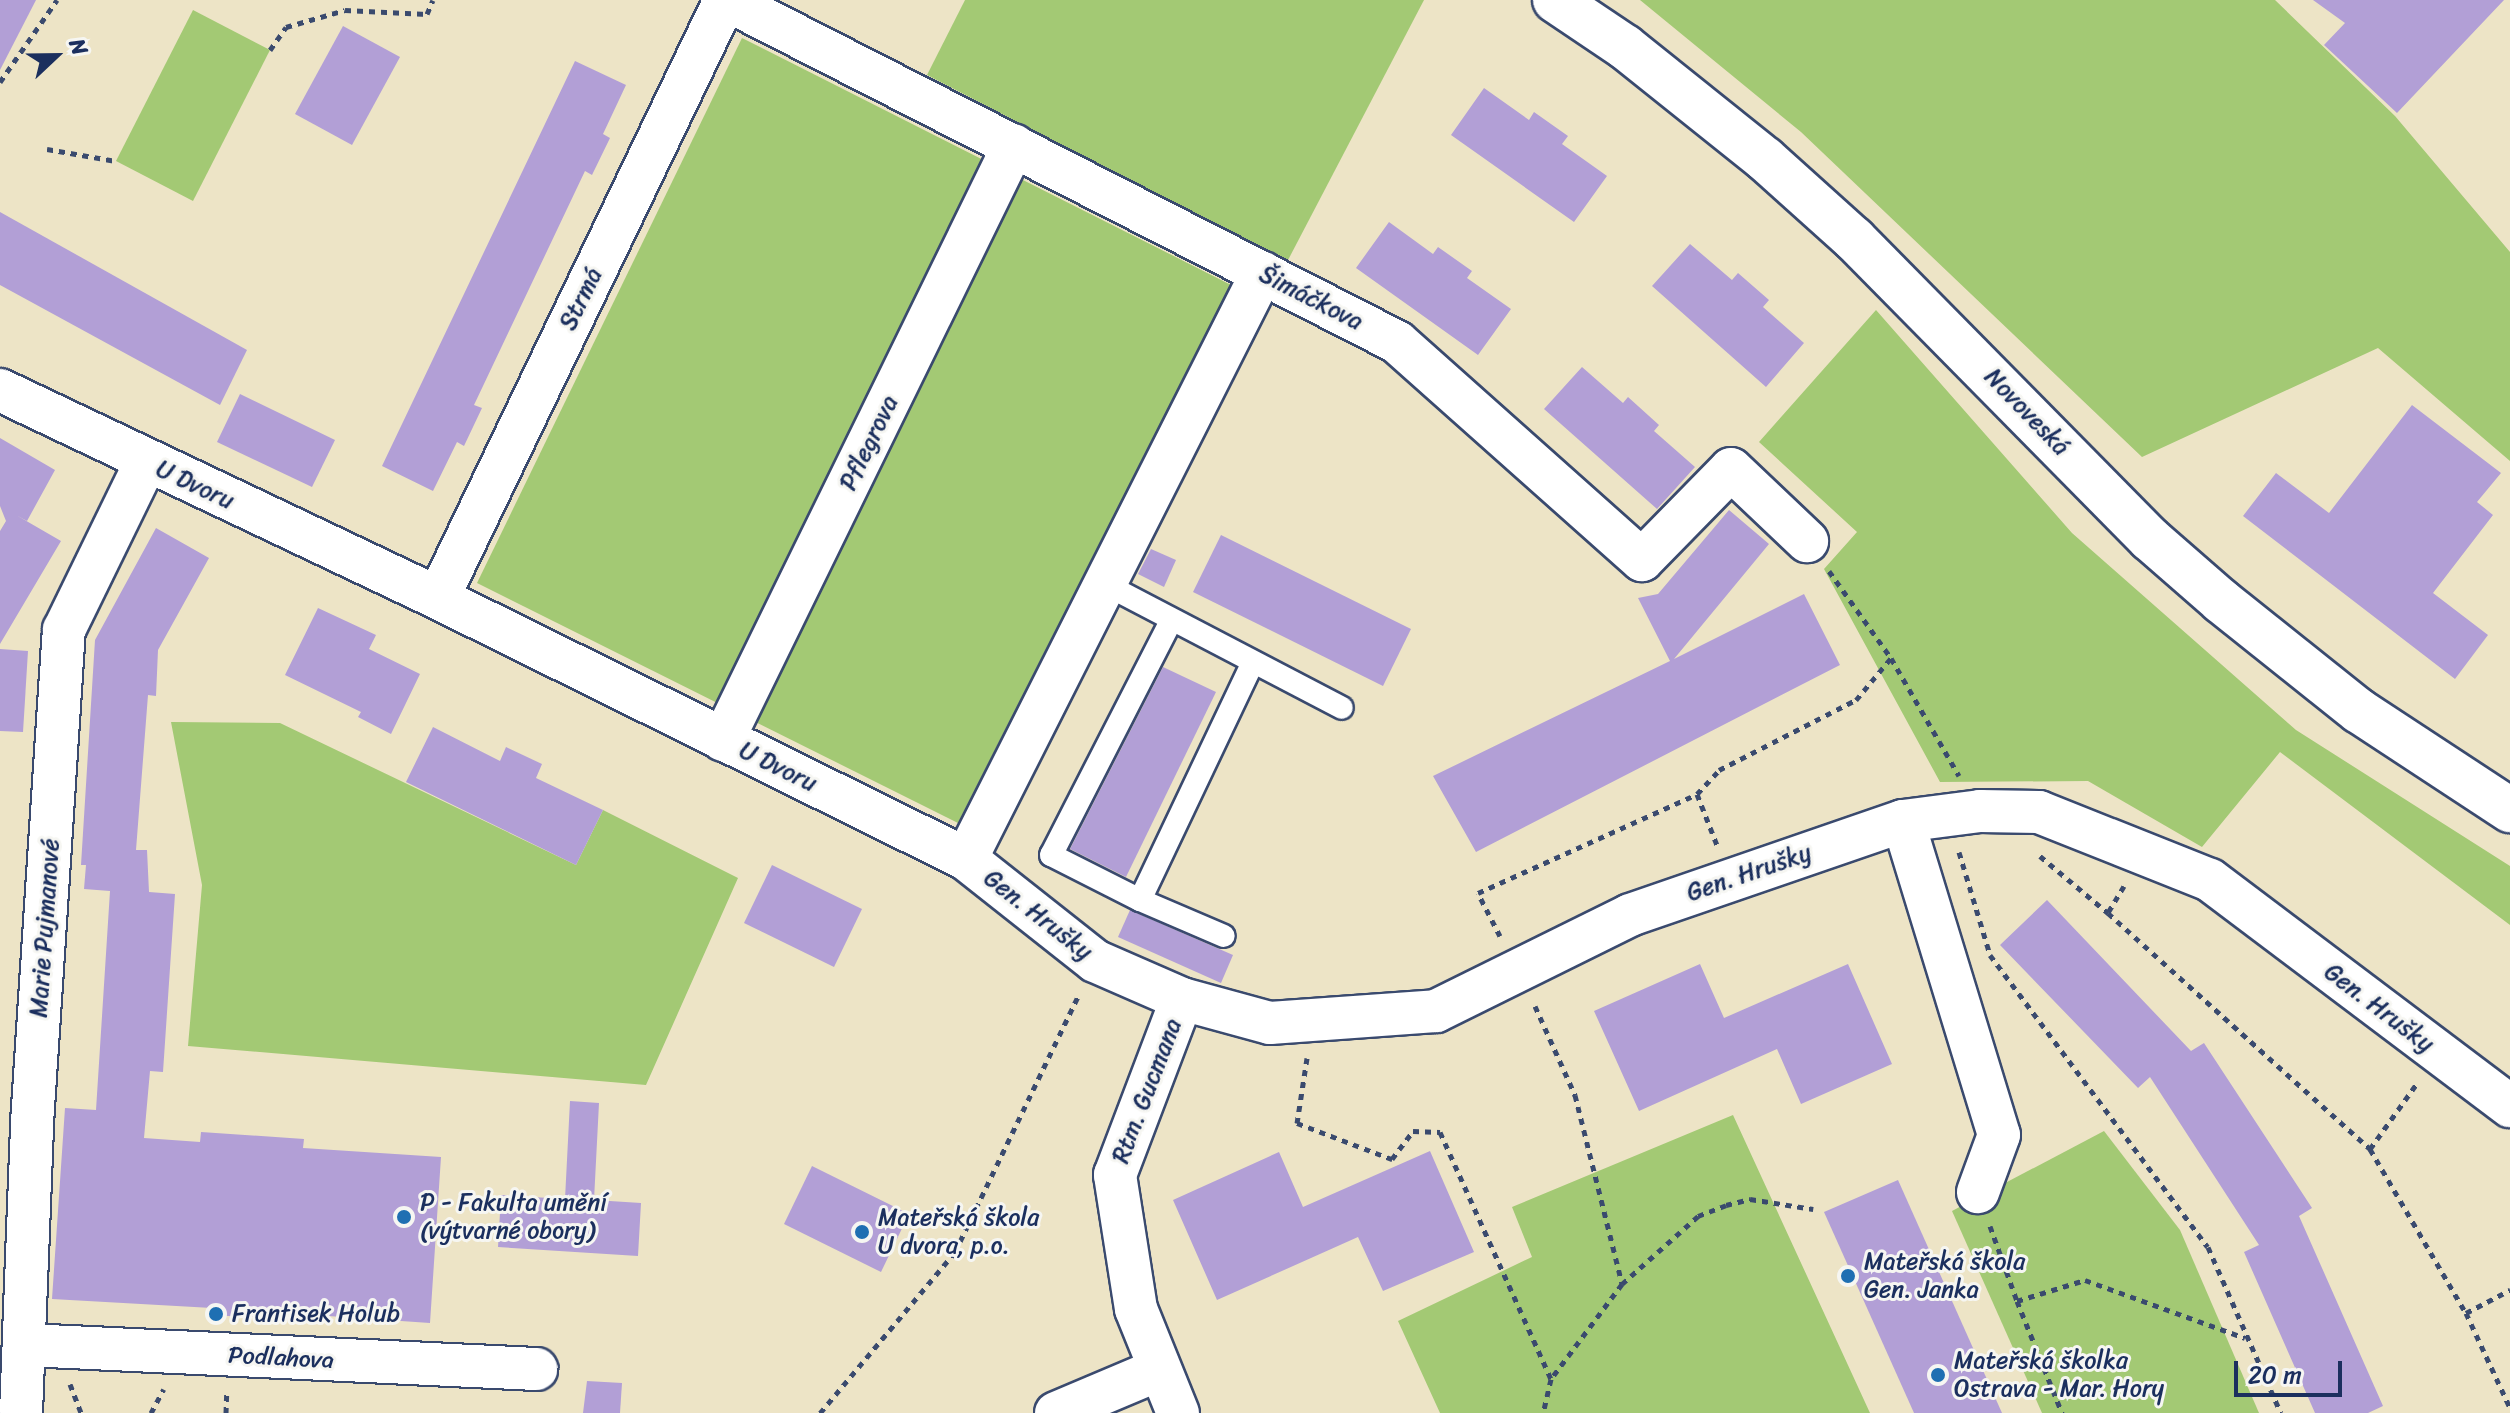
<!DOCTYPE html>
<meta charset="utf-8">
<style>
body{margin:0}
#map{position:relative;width:2510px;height:1413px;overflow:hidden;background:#ede4c6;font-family:Sriracha,sans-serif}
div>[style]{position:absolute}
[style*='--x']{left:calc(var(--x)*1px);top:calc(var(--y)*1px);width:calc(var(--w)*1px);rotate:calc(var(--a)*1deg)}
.green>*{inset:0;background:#a3c974}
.building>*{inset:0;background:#b29fd6}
.path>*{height:5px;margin-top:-2.5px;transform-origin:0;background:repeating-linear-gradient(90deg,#3a4a6e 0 6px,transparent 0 12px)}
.roads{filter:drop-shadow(2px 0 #3a4a6e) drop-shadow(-2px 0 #3a4a6e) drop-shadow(0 2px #3a4a6e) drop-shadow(0 -2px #3a4a6e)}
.service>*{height:22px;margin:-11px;padding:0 11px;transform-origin:11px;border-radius:11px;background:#fff}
.minor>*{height:42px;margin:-21px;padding:0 21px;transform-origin:21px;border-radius:21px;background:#fff}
.tertiary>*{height:44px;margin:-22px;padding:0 22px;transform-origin:22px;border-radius:22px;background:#fff}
.dots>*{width:22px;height:22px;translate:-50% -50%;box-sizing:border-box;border:4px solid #f6f6f2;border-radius:50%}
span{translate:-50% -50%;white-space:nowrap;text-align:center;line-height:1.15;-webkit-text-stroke:6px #f6f6f2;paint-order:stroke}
.street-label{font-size:24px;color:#1b2f5e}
.poi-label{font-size:24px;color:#1b2f5e}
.left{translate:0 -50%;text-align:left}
.north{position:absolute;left:16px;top:16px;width:80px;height:80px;-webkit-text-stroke:6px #f6f6f2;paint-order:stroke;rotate:68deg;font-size:22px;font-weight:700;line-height:32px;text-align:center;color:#1b2f5e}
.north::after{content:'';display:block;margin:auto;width:28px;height:36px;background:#1b2f5e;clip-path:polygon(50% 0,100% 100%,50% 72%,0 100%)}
.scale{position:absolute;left:2234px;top:1361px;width:108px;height:36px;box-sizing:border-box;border:4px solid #1b2f5e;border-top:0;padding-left:10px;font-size:24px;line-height:28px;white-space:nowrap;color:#1b2f5e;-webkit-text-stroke:6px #f6f6f2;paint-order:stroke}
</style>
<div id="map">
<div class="green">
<div style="clip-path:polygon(965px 0,1424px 0,1287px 262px,927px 75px)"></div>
<div style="clip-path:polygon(1640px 0,2275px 0,2395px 116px,2510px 252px,2510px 461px,2378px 348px,2142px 457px,1801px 132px)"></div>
<div style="clip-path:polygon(193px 10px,270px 50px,193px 201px,116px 161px)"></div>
<div style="clip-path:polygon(742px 38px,1231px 285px,958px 823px,477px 583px)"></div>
<div style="clip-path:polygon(1876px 310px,2072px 533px,2296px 730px,2510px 866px,2510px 925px,2280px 752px,2202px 847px,2088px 781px,1940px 782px,1824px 569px,1857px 532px,1759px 442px)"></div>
<div style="clip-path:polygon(171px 722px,280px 723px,576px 865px,603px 810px,738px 878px,646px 1085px,188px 1046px,202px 885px)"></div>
<div style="clip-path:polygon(1733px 1115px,1870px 1413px,1440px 1413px,1398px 1321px,1532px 1257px,1512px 1207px)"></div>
<div style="clip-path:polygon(2104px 1131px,2180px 1230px,2259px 1413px,2042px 1413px,1952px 1211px)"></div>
</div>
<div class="building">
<div style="clip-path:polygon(0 0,36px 0,0 70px)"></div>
<div style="clip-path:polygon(2313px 0,2504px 0,2397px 113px,2324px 45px,2345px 23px)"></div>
<div style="clip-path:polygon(343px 26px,400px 57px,352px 145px,295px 114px)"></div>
<div style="clip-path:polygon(575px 61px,626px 85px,603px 134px,610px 138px,592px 175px,585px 171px,474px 405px,482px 408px,464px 446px,457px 442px,433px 491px,382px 466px)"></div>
<div style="clip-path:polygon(1484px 88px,1529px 120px,1534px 112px,1568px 136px,1562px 144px,1607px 176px,1574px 222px,1451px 135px)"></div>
<div style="clip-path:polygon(0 212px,247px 350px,220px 405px,0 285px)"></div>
<div style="clip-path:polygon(1389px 222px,1433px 254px,1438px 247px,1472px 271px,1467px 278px,1511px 309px,1478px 355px,1356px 268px)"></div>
<div style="clip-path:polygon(1690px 244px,1732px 280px,1738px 273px,1769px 300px,1763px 307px,1804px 343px,1766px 387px,1652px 286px)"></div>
<div style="clip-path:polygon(1582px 367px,1623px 403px,1628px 397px,1659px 425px,1654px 431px,1695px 467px,1657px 509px,1544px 409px)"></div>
<div style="clip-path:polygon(240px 394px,335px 440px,312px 487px,217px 442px)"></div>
<div style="clip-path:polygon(2412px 405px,2501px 473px,2477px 502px,2493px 515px,2433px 593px,2488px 635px,2455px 679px,2243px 516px,2276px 473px,2329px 513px)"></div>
<div style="clip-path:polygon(0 438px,55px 470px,27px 521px,16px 515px,61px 541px,0 644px,0 531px,6px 521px,0 506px)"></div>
<div style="clip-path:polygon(1729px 510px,1769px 544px,1674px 659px,1804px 594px,1840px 665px,1476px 852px,1433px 776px,1670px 661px,1638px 598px,1658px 594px)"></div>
<div style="clip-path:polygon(156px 528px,209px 558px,158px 650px,156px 696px,148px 695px,136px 850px,147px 850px,149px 892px,175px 894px,163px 1072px,150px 1071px,144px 1138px,200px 1142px,201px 1132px,304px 1139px,303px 1148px,441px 1157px,430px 1323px,270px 1312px,270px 1317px,228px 1316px,211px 1314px,212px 1308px,52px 1299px,65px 1108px,96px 1110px,110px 891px,84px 889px,86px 865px,81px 865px,95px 640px)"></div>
<div style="clip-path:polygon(1221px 535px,1411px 629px,1383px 686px,1193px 592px)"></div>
<div style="clip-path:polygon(1151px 549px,1176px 560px,1164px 587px,1138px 574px)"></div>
<div style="clip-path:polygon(318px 608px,376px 635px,369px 649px,420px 674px,391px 734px,358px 717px,361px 712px,285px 675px)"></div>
<div style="clip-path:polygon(0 649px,28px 651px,23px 732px,0 731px)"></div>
<div style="clip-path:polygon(1163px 667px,1216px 692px,1126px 877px,1070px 849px)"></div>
<div style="clip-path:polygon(433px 727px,500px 761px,506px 747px,542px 764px,536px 778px,603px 810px,576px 865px,406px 782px)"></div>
<div style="clip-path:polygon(772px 865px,862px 909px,834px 967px,744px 923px)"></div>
<div style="clip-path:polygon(2047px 900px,2191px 1051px,2204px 1043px,2312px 1208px,2299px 1216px,2383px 1406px,2368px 1413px,2315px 1413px,2244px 1252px,2259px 1245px,2150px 1077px,2138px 1088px,2000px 945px)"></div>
<div style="clip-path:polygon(1130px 910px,1233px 955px,1221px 983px,1118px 937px)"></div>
<div style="clip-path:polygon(1700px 964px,1724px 1018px,1848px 964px,1892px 1064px,1801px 1104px,1777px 1049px,1639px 1111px,1594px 1011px)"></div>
<div style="clip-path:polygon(570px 1101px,599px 1103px,594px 1200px,641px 1203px,638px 1256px,498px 1247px,501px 1195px,565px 1199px)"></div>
<div style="clip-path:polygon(1430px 1151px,1474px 1252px,1383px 1291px,1358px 1237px,1217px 1300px,1173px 1200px,1279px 1152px,1303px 1207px)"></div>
<div style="clip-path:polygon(812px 1166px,909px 1214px,881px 1272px,784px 1224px)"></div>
<div style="clip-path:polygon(1898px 1180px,2002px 1413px,1914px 1413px,1824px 1212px)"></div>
<div style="clip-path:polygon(587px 1381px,622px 1383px,620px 1413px,583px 1413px)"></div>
</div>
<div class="path">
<div style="--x:270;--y:50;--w:28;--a:-55"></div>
<div style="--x:286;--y:27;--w:61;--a:-16.1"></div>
<div style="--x:345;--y:10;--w:82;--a:2.8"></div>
<div style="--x:427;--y:14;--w:15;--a:-67"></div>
<div style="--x:0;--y:82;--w:100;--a:-55.2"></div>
<div style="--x:47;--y:149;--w:70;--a:9.9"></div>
<div style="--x:1829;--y:571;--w:107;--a:54.5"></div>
<div style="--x:1697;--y:794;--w:55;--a:68.6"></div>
<div style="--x:1959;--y:852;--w:108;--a:73.2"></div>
<div style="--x:1990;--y:955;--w:364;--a:53.3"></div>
<div style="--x:2208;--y:1247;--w:181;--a:66.3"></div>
<div style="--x:2040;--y:856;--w:89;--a:40"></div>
<div style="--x:2124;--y:886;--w:31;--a:121"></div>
<div style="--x:2108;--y:913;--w:353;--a:42"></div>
<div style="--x:2370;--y:1149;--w:190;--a:59.7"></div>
<div style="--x:2466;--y:1313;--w:105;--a:65.1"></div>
<div style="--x:1500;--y:936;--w:48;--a:-117.1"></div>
<div style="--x:1478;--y:893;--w:240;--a:-24.3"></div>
<div style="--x:1697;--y:794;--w:33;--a:-47"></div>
<div style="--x:1719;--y:770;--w:154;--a:-27.1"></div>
<div style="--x:1856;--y:700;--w:55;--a:-50.2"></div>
<div style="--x:1891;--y:658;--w:136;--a:60"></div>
<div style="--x:1535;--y:1006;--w:98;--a:65.8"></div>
<div style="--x:1575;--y:1095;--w:195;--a:76"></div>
<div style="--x:1622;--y:1284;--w:119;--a:126.8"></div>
<div style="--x:1307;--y:1058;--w:66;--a:98.7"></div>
<div style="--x:1297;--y:1123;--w:102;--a:20.8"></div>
<div style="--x:1392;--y:1159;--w:35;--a:-53"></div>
<div style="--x:1413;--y:1131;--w:27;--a:2"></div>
<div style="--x:1440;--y:1132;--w:271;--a:65.8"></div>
<div style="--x:1551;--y:1379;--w:35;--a:103"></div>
<div style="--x:2370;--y:1149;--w:82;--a:-54.4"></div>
<div style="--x:1990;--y:1226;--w:80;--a:70.2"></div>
<div style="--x:2017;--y:1301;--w:71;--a:-17.2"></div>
<div style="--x:2085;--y:1280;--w:170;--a:19.9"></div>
<div style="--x:1622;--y:1284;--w:102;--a:-41.8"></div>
<div style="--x:1698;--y:1216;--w:30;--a:-21"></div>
<div style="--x:1726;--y:1205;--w:25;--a:-14"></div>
<div style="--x:1750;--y:1199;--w:64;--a:9"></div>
<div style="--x:2017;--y:1301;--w:121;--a:68.1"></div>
<div style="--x:2466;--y:1313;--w:50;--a:-27.6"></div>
<div style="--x:70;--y:1384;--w:31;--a:69"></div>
<div style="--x:151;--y:1413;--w:27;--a:-62"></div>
<div style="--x:226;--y:1413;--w:23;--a:-88"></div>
<div style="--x:820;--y:1413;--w:210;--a:-50"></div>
<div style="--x:955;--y:1252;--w:284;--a:-64.3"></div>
</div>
<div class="roads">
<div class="service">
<div style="--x:1105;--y:584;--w:267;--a:27.6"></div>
<div style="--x:1171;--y:621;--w:263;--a:117.1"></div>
<div style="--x:1051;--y:855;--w:100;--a:26.8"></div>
<div style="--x:1140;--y:900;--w:263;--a:-64.6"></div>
<div style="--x:1140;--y:900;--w:91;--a:23.2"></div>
</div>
<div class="minor">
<div style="--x:727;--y:0;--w:752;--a:27.04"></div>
<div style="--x:1397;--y:342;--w:328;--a:41.7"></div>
<div style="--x:1642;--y:560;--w:127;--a:-45.6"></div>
<div style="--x:1731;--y:469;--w:105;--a:43.5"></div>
<div style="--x:0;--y:390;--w:485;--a:25.4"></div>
<div style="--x:438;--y:598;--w:589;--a:26.3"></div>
<div style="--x:966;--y:859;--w:164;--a:38.3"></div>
<div style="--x:1095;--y:961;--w:95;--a:23.6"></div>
<div style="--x:1182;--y:999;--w:91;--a:15.3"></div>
<div style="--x:1270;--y:1023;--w:166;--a:-4.1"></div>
<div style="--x:1436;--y:1011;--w:216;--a:-26.3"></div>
<div style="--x:1630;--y:915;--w:289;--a:-19"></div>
<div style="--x:1903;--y:821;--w:78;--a:-7.4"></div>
<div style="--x:1980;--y:811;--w:59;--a:1"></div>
<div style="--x:2039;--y:812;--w:184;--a:21.7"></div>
<div style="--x:2210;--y:880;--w:376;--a:37"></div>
<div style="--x:438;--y:598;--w:663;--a:-64.36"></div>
<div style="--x:723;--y:740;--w:662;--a:-63.94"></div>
<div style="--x:1903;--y:821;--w:328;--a:73"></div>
<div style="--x:1999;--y:1135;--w:61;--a:110.2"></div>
<div style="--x:966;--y:859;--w:657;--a:-63.2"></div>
<div style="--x:27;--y:1345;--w:510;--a:2.7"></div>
<div style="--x:21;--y:1413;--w:290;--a:-87.8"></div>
<div style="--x:32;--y:1123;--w:494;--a:-86.3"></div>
<div style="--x:64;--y:630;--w:187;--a:-64"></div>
<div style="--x:1056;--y:1413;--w:111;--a:-22.9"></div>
<div style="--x:1178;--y:1413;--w:112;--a:-112"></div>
<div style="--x:1136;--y:1309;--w:136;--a:-98.9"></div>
<div style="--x:1115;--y:1175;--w:188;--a:-69.2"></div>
</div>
<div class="tertiary">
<div style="--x:1555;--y:0;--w:84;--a:33.9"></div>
<div style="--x:1625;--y:47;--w:179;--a:38.7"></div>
<div style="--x:1765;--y:159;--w:120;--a:42"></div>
<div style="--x:1854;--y:239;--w:421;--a:45.4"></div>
<div style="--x:2150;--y:539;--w:94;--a:41.1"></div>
<div style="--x:2221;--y:601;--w:176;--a:38.6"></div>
<div style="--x:2359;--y:711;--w:181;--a:33.3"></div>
</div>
</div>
<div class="dots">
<div style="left:404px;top:1217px;background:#1f6fb2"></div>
<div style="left:862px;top:1232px;background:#1f6fb2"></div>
<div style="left:1848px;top:1276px;background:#1f6fb2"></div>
<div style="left:216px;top:1314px;background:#1f6fb2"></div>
<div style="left:1938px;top:1375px;background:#1f6fb2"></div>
</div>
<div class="street-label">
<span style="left:1311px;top:298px;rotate:27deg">Šimáčkova</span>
<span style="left:581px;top:299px;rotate:-64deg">Strmá</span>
<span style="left:2027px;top:412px;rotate:46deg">Novoveská</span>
<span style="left:869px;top:443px;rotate:-64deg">Pflegrova</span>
<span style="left:195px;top:485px;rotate:25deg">U Dvoru</span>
<span style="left:778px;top:767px;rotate:26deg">U Dvoru</span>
<span style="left:1749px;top:873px;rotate:-19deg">Gen. Hrušky</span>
<span style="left:1038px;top:915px;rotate:38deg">Gen. Hrušky</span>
<span style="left:45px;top:928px;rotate:-86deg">Marie Pujmanové</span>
<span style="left:2379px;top:1008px;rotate:37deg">Gen. Hrušky</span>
<span style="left:1147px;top:1091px;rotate:-69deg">Rtm. Gucmana</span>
<span style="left:281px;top:1358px;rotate:3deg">Podlahova</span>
</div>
<div class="poi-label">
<span class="left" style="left:420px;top:1217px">P - Fakulta umění<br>(výtvarné obory)</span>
<span class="left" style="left:878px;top:1232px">Mateřská škola<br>U dvora, p.o.</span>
<span class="left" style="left:1864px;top:1276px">Mateřská škola<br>Gen. Janka</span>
<span class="left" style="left:232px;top:1314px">Frantisek Holub</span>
<span class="left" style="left:1954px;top:1375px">Mateřská školka<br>Ostrava - Mar. Hory</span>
</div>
<div class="north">N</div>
<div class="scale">20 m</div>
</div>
